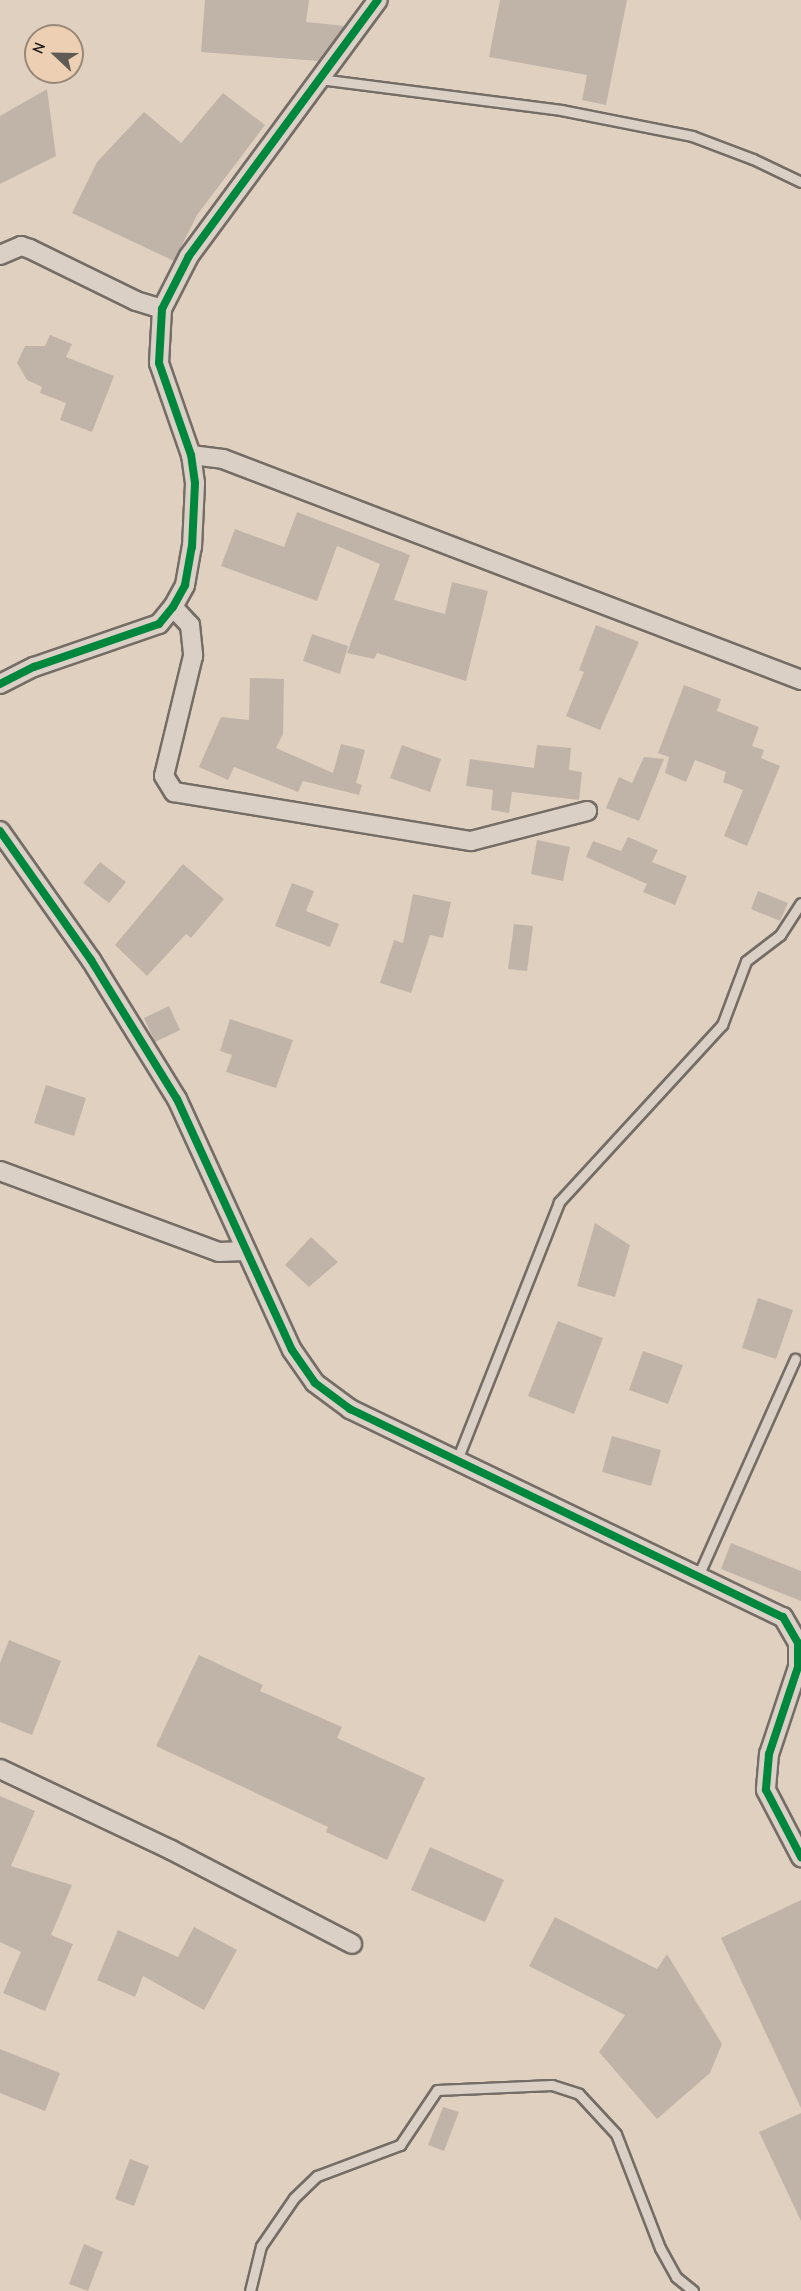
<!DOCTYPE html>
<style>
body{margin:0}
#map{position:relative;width:801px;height:2291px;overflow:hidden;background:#e0d0c0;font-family:"Comic Neue",sans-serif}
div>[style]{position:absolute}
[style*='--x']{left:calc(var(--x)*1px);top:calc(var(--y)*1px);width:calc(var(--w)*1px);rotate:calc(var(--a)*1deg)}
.building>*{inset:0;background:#c0b4a9}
.roads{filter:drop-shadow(2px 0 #746d66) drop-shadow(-2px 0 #746d66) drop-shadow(0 2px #746d66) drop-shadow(0 -2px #746d66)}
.lane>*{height:9px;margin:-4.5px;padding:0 4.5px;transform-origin:4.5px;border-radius:4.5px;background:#dbd0c5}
.street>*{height:18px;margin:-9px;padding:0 9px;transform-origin:9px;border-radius:9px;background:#dbd0c5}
.cycleway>*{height:8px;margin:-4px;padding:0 4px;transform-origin:4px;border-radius:4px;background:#00873e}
span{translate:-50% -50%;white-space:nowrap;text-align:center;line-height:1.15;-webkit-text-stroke:4.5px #edd0b3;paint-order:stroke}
.north{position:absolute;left:24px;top:24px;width:60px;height:60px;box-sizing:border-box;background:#edd0b3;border:2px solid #987;border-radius:50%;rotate:292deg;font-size:16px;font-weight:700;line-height:24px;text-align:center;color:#1c1c1c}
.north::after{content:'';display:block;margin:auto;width:21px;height:27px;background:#615b55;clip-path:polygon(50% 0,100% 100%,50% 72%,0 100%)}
</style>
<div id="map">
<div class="building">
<div style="clip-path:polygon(205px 0,309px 0,306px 22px,345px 26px,319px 61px,201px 52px)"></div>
<div style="clip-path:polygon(500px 0,627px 0,606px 105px,582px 100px,587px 75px,489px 57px)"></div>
<div style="clip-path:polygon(47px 89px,56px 156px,0 184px,0 116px)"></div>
<div style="clip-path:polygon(223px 93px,265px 125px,197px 215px,174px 261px,72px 213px,97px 162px,144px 112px,181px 143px)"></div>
<div style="clip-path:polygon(50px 335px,72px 344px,66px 357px,114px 376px,92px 432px,60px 420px,66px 403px,40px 393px,42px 387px,27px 380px,17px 363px,25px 346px,45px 346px)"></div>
<div style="clip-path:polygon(297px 512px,410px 555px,394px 600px,445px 614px,452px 582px,488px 591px,466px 681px,377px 653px,374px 659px,347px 653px,380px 564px,337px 546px,317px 601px,221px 566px,235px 529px,284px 547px)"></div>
<div style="clip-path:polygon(596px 625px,639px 642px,600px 730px,566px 716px,584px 672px,579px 670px)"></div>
<div style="clip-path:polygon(312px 634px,348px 646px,340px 674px,303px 661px)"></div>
<div style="clip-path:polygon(250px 678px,284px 679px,283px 734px,276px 748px,333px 773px,341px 744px,365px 750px,356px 783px,362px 785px,359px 795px,303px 781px,298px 792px,234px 767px,228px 780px,199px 767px,221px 717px,249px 720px)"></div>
<div style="clip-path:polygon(684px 685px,721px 699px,717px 711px,759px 727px,752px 746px,764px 750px,761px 758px,780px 766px,747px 846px,724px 836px,743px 790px,723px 782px,726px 772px,695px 760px,686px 782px,665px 773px,669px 757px,658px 753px)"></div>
<div style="clip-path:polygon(402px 745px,441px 759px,430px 792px,390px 778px)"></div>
<div style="clip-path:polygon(537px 745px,571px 748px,569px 770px,582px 772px,579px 800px,512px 792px,509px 813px,491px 810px,493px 790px,466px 786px,470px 759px,534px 768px)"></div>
<div style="clip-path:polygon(644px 757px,664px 759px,639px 821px,606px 808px,619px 777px,632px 783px)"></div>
<div style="clip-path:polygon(628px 837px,658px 850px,652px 862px,687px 876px,675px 905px,643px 892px,647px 884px,586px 857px,593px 841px,621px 851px)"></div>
<div style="clip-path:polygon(537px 840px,570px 847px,563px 881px,531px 874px)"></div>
<div style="clip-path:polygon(100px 862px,126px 882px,109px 903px,83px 883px)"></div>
<div style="clip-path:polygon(183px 864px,224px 899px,191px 938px,186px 934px,147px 976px,115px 945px)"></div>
<div style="clip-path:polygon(292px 883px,314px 891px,306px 911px,339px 924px,330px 947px,275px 926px)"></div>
<div style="clip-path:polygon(758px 891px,788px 903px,780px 921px,751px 909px)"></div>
<div style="clip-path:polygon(413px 894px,451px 902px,443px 938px,430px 935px,411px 993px,380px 983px,394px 940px,403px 943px)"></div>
<div style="clip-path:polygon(514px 924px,533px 926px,527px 971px,508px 969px)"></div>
<div style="clip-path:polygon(169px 1006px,180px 1030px,155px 1042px,144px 1018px)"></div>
<div style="clip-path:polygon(230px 1019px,293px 1040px,276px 1088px,226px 1072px,232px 1055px,220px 1051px)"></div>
<div style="clip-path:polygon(46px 1085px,86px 1098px,74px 1136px,34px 1123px)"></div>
<div style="clip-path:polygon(595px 1223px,630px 1245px,615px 1297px,577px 1286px)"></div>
<div style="clip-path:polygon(311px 1237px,338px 1262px,309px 1287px,285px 1265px)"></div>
<div style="clip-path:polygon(758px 1298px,793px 1310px,776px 1359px,742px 1348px)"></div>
<div style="clip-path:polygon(558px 1321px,603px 1338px,574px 1414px,528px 1396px)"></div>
<div style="clip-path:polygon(643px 1351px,683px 1365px,668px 1404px,629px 1390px)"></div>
<div style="clip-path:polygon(612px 1436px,661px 1450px,651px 1486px,602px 1472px)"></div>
<div style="clip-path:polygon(731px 1543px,801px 1571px,801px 1601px,721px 1569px)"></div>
<div style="clip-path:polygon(9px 1640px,61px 1661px,32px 1735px,0 1722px,0 1663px)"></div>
<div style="clip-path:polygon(199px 1655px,263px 1685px,260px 1691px,342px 1727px,337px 1738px,425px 1778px,387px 1860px,326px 1832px,328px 1827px,156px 1746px)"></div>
<div style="clip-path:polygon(0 1796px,35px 1811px,11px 1866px,72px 1885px,51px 1935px,73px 1944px,45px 2011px,3px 1993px,21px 1952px,0 1942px)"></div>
<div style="clip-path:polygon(430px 1847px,504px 1880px,485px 1922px,411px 1890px)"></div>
<div style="clip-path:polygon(801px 1900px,801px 2108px,721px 1938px)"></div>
<div style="clip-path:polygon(555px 1917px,657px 1969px,667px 1954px,722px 2044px,710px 2073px,657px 2119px,599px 2052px,625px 2015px,529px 1966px)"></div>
<div style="clip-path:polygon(194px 1927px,237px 1950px,204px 2010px,143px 1976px,135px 1997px,97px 1980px,118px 1930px,178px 1957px)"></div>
<div style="clip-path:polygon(0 2049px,60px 2073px,45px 2111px,0 2093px)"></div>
<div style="clip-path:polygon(443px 2107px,459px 2112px,444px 2151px,428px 2145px)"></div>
<div style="clip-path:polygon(801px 2113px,801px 2221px,759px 2132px)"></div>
<div style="clip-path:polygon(130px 2159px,149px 2166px,134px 2206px,115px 2199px)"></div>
<div style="clip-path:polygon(84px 2244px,103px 2252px,88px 2291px,69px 2284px)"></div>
</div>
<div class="roads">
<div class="lane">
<div style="--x:320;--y:79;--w:243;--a:7.3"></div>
<div style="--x:561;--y:110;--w:134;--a:11.2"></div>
<div style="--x:692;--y:136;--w:65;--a:20.7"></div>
<div style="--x:753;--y:159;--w:53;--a:25.6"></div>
<div style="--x:457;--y:1460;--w:277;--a:-68.4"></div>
<div style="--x:559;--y:1202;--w:241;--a:-47.4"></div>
<div style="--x:722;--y:1025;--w:68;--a:-69.4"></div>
<div style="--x:746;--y:961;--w:43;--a:-37.4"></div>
<div style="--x:780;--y:935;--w:38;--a:-57"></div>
<div style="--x:698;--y:1576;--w:238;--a:-65.9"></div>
<div style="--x:250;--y:2291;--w:46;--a:-76.3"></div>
<div style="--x:261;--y:2246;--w:58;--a:-55.5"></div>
<div style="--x:294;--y:2198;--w:32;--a:-44"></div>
<div style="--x:317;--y:2176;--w:89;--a:-20.5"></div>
<div style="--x:400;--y:2145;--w:66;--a:-56.1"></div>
<div style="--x:437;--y:2090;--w:115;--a:-2.5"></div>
<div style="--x:552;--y:2085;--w:28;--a:18"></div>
<div style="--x:579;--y:2094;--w:54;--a:47.2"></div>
<div style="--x:616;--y:2134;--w:122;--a:68.9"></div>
<div style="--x:660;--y:2248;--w:33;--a:61"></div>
<div style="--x:676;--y:2277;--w:22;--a:39"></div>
</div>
<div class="street">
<div style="--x:0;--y:255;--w:23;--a:-23"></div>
<div style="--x:21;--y:246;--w:9;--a:18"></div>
<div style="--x:30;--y:249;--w:118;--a:26.1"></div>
<div style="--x:136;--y:301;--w:27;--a:17"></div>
<div style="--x:191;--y:455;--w:32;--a:7"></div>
<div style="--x:223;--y:459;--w:619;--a:20.92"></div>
<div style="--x:173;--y:607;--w:25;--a:47"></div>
<div style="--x:190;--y:625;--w:31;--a:84"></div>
<div style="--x:193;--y:656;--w:123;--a:103.6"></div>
<div style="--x:164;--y:776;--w:19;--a:58"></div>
<div style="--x:174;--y:792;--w:301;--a:9.4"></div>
<div style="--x:471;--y:841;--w:120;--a:-14.5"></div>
<div style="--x:0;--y:684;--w:38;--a:-27"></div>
<div style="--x:34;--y:667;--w:132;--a:-19"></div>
<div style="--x:159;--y:624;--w:22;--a:-51"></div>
<div style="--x:173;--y:607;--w:25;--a:-61"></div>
<div style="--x:185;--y:585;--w:39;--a:-80"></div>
<div style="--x:192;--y:547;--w:64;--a:-87.3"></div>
<div style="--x:195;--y:483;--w:28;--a:-98"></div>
<div style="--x:191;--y:455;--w:97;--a:-109.2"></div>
<div style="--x:159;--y:363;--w:54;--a:-86.8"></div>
<div style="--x:162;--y:309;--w:59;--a:-63"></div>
<div style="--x:189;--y:256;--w:318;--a:-53.6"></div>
<div style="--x:0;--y:831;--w:158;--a:54.8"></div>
<div style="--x:91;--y:960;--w:163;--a:58.3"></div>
<div style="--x:177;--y:1099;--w:276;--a:65.4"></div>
<div style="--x:292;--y:1350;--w:40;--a:55.1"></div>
<div style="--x:315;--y:1383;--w:44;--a:36.6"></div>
<div style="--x:350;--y:1409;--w:480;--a:25.7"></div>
<div style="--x:783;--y:1617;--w:30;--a:60"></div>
<div style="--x:798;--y:1643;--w:24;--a:90"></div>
<div style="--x:798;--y:1667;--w:92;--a:108.4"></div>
<div style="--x:769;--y:1754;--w:36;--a:95"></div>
<div style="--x:766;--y:1790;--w:76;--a:62.4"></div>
<div style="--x:0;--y:1171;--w:233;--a:20.3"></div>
<div style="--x:219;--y:1252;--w:26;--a:-2"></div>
<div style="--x:0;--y:1769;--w:189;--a:25.3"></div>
<div style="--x:171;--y:1850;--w:204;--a:27.4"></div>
</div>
</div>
<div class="cycleway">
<div style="--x:0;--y:684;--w:38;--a:-27"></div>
<div style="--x:34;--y:667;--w:132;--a:-19"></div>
<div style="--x:159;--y:624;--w:22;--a:-51"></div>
<div style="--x:173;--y:607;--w:25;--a:-61"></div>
<div style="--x:185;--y:585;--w:39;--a:-80"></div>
<div style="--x:192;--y:547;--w:64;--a:-87.3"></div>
<div style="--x:195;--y:483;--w:28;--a:-98"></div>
<div style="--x:191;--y:455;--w:97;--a:-109.2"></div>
<div style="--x:159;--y:363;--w:54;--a:-86.8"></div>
<div style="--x:162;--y:309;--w:59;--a:-63"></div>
<div style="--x:189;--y:256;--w:318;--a:-53.6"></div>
<div style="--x:0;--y:831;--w:158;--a:54.8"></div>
<div style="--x:91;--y:960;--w:163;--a:58.3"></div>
<div style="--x:177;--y:1099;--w:276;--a:65.4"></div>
<div style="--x:292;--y:1350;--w:40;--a:55.1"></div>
<div style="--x:315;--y:1383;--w:44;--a:36.6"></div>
<div style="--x:350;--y:1409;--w:480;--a:25.7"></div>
<div style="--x:783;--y:1617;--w:30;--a:60"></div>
<div style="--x:798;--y:1643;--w:24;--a:90"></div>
<div style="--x:798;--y:1667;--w:92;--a:108.4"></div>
<div style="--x:769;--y:1754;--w:36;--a:95"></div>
<div style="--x:766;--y:1790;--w:76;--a:62.4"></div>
</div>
<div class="north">N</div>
</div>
